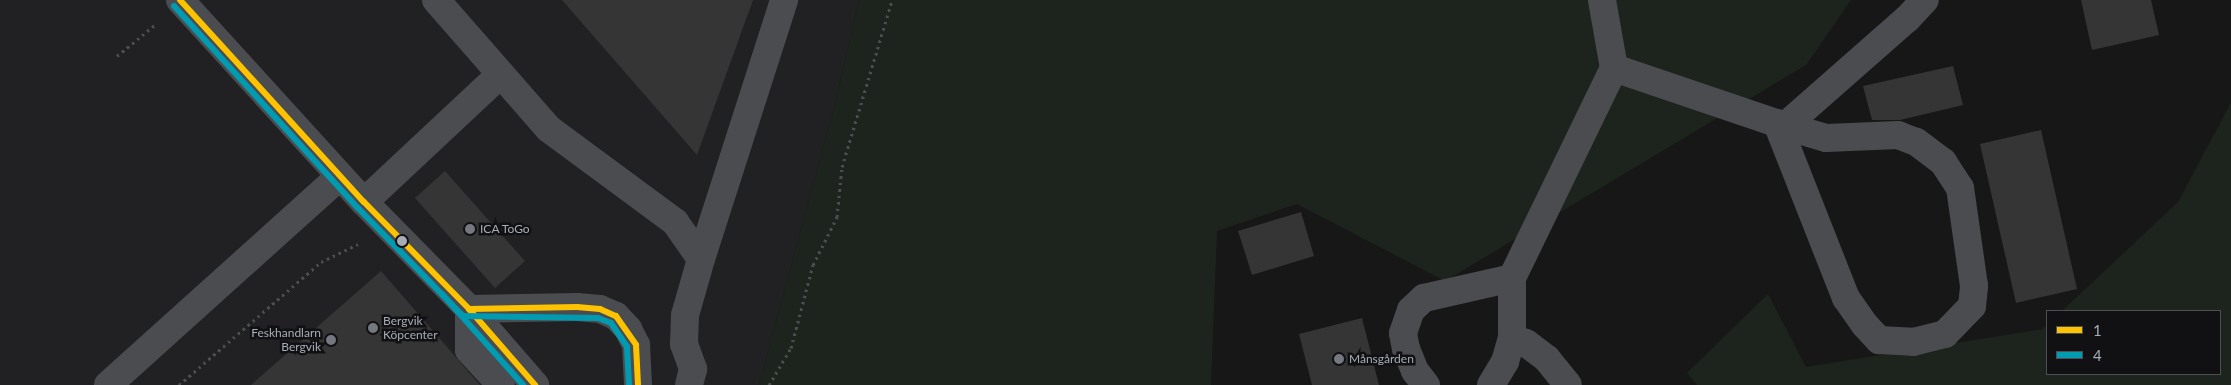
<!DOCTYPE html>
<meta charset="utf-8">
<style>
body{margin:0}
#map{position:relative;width:2231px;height:385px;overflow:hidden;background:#171717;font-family:Lato,sans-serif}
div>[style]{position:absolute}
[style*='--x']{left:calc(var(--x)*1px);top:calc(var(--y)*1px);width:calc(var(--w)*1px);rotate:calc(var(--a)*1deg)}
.built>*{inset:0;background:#212123}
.green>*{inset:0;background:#1d241d}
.building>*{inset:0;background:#353536}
.path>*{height:3px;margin-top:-1.5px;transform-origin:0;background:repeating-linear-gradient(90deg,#4d4e52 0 2.5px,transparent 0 6.5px)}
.minor>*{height:28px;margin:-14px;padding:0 14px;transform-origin:14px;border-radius:14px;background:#4b4c50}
.bus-1>*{height:6px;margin:-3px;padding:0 3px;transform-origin:3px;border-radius:3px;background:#fdc300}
.bus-2>*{height:6px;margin:-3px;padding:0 3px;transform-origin:3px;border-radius:3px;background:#009ab1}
.dots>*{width:14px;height:14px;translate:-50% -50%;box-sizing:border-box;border:2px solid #111113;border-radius:50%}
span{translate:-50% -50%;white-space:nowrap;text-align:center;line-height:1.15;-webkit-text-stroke:5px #111113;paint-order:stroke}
.poi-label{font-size:12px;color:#a7adb8}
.left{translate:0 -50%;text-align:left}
.right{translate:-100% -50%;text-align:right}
.legend{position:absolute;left:2046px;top:310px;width:175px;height:65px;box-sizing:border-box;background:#111113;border:1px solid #4d4f55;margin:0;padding:6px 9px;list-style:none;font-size:15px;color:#a7adb8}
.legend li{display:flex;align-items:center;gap:10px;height:25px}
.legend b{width:25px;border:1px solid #4d4f55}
</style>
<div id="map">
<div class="built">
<div style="clip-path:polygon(0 0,859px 0,835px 104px,759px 385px,0 385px)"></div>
</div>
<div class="green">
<div style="clip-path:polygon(859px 0,1851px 0,1806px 65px,1445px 281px,1297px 204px,1217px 231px,1211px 385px,759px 385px,835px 104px)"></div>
<div style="clip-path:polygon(2231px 103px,2231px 385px,1697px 385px,1687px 373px,1768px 294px,1806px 367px,2043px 329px,2047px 325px,2047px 374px,2220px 374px,2220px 311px,2062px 311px,2178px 202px)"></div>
</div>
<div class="building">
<div style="clip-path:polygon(562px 0,753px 0,697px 155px)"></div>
<div style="clip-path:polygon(2081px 0,2151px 0,2159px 35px,2092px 50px)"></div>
<div style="clip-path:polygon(1953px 66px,1963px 105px,1900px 120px,1872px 120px,1863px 86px)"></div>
<div style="clip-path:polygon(2041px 130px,2077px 289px,2016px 303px,1980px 144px)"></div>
<div style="clip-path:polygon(445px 171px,525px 261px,495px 288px,415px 198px)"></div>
<div style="clip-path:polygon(1301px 212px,1314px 256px,1252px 275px,1238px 231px)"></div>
<div style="clip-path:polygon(381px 271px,480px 385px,251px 385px)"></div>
<div style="clip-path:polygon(1362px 318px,1379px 385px,1312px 385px,1299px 334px)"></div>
</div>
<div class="path">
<div style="--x:117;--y:56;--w:50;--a:-39.4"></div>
<div style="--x:179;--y:385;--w:188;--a:-40.9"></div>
<div style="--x:321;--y:262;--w:41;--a:-25.9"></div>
<div style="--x:769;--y:385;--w:43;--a:-59.3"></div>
<div style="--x:791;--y:348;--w:86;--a:-75.2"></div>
<div style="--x:813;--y:265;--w:54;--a:-63.4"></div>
<div style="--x:837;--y:217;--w:50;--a:-84.3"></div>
<div style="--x:842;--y:167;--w:174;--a:-73.3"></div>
</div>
<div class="minor">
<div style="--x:180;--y:0;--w:273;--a:47.7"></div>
<div style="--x:364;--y:202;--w:150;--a:45.5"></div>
<div style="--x:469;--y:309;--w:101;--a:49"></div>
<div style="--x:436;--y:0;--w:171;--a:48.8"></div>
<div style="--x:549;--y:129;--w:157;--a:36.4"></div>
<div style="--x:675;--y:222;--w:45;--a:54.9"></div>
<div style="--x:701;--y:259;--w:58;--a:105.9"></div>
<div style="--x:685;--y:315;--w:29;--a:92"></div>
<div style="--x:684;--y:344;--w:27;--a:70"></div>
<div style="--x:693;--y:369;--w:16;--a:104"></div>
<div style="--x:1602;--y:0;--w:69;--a:80"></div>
<div style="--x:1614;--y:68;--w:181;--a:18.7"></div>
<div style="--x:1785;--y:126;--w:162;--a:-41.3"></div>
<div style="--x:1907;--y:19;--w:26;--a:-47"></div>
<div style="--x:1777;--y:123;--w:188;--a:68.5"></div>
<div style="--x:1846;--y:298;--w:33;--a:55"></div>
<div style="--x:1865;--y:325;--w:21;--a:47"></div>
<div style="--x:1879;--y:340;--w:34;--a:3"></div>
<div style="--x:1913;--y:342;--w:33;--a:-14"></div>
<div style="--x:1945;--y:334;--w:39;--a:-46"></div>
<div style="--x:1972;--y:306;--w:20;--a:-84"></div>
<div style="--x:1974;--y:286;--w:99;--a:-98.1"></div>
<div style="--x:1960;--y:188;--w:31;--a:-123"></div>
<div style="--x:1943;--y:162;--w:34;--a:-143"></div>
<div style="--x:1916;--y:142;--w:19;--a:-159"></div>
<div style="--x:1898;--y:135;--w:72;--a:177.6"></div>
<div style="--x:1826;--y:138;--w:43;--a:-163.7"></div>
<div style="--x:364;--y:202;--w:187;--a:-43.1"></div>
<div style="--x:701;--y:259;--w:272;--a:-72.2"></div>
<div style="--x:469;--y:309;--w:108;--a:-1.1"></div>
<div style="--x:577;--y:307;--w:23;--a:5"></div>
<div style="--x:600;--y:309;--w:17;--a:24"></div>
<div style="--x:616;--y:316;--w:18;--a:47"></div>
<div style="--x:628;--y:329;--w:18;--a:63"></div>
<div style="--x:636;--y:345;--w:40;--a:87.1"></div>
<div style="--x:469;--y:309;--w:41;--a:90"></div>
<div style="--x:469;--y:350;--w:47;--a:47.6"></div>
<div style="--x:1512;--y:338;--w:15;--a:20"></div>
<div style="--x:1526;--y:343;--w:26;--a:37"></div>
<div style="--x:1547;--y:359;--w:33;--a:51"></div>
<div style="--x:108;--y:385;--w:312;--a:-42"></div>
<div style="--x:1426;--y:385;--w:18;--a:-128"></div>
<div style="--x:1415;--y:371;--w:24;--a:-112"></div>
<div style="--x:1406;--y:349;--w:16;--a:-101"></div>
<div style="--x:1403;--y:333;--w:24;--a:-71"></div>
<div style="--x:1411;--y:310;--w:18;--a:-43"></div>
<div style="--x:1424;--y:298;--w:90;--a:-12.8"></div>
<div style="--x:1491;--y:385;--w:27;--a:-59"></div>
<div style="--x:1505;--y:362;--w:25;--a:-74"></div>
<div style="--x:1512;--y:338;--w:60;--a:-90"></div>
<div style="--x:1512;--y:278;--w:233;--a:-64.1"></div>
</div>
<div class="bus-1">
<div style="--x:180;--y:0;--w:273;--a:47.7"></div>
<div style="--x:364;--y:202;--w:150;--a:45.5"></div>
<div style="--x:469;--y:309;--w:101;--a:49"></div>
<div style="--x:469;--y:309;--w:108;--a:-1.1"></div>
<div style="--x:577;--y:307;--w:23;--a:5"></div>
<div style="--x:600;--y:309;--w:17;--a:24"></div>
<div style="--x:616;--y:316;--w:35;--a:55"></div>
<div style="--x:636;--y:345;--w:40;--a:87.1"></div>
</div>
<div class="bus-2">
<div style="--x:174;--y:6;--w:273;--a:47.7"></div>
<div style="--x:358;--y:208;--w:151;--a:45.8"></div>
<div style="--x:463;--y:316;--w:135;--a:0.8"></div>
<div style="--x:598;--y:318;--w:14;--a:21"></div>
<div style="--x:611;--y:323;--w:29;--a:56"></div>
<div style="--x:627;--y:347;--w:38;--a:87"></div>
<div style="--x:442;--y:294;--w:122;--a:48.3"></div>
</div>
<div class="dots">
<div style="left:470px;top:229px;background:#757880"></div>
<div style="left:402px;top:241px;background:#a7adb8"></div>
<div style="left:373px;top:328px;background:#757880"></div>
<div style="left:331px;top:340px;background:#757880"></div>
<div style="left:1339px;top:359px;background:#757880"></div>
</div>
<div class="poi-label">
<span class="left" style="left:480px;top:229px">ICA ToGo</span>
<span class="left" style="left:383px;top:328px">Bergvik<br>Köpcenter</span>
<span class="right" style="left:321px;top:340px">Feskhandlarn<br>Bergvik</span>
<span class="left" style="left:1349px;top:359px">Månsgården</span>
</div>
<ul class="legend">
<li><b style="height:6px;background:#fdc300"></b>1</li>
<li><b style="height:6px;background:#009ab1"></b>4</li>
</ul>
</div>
